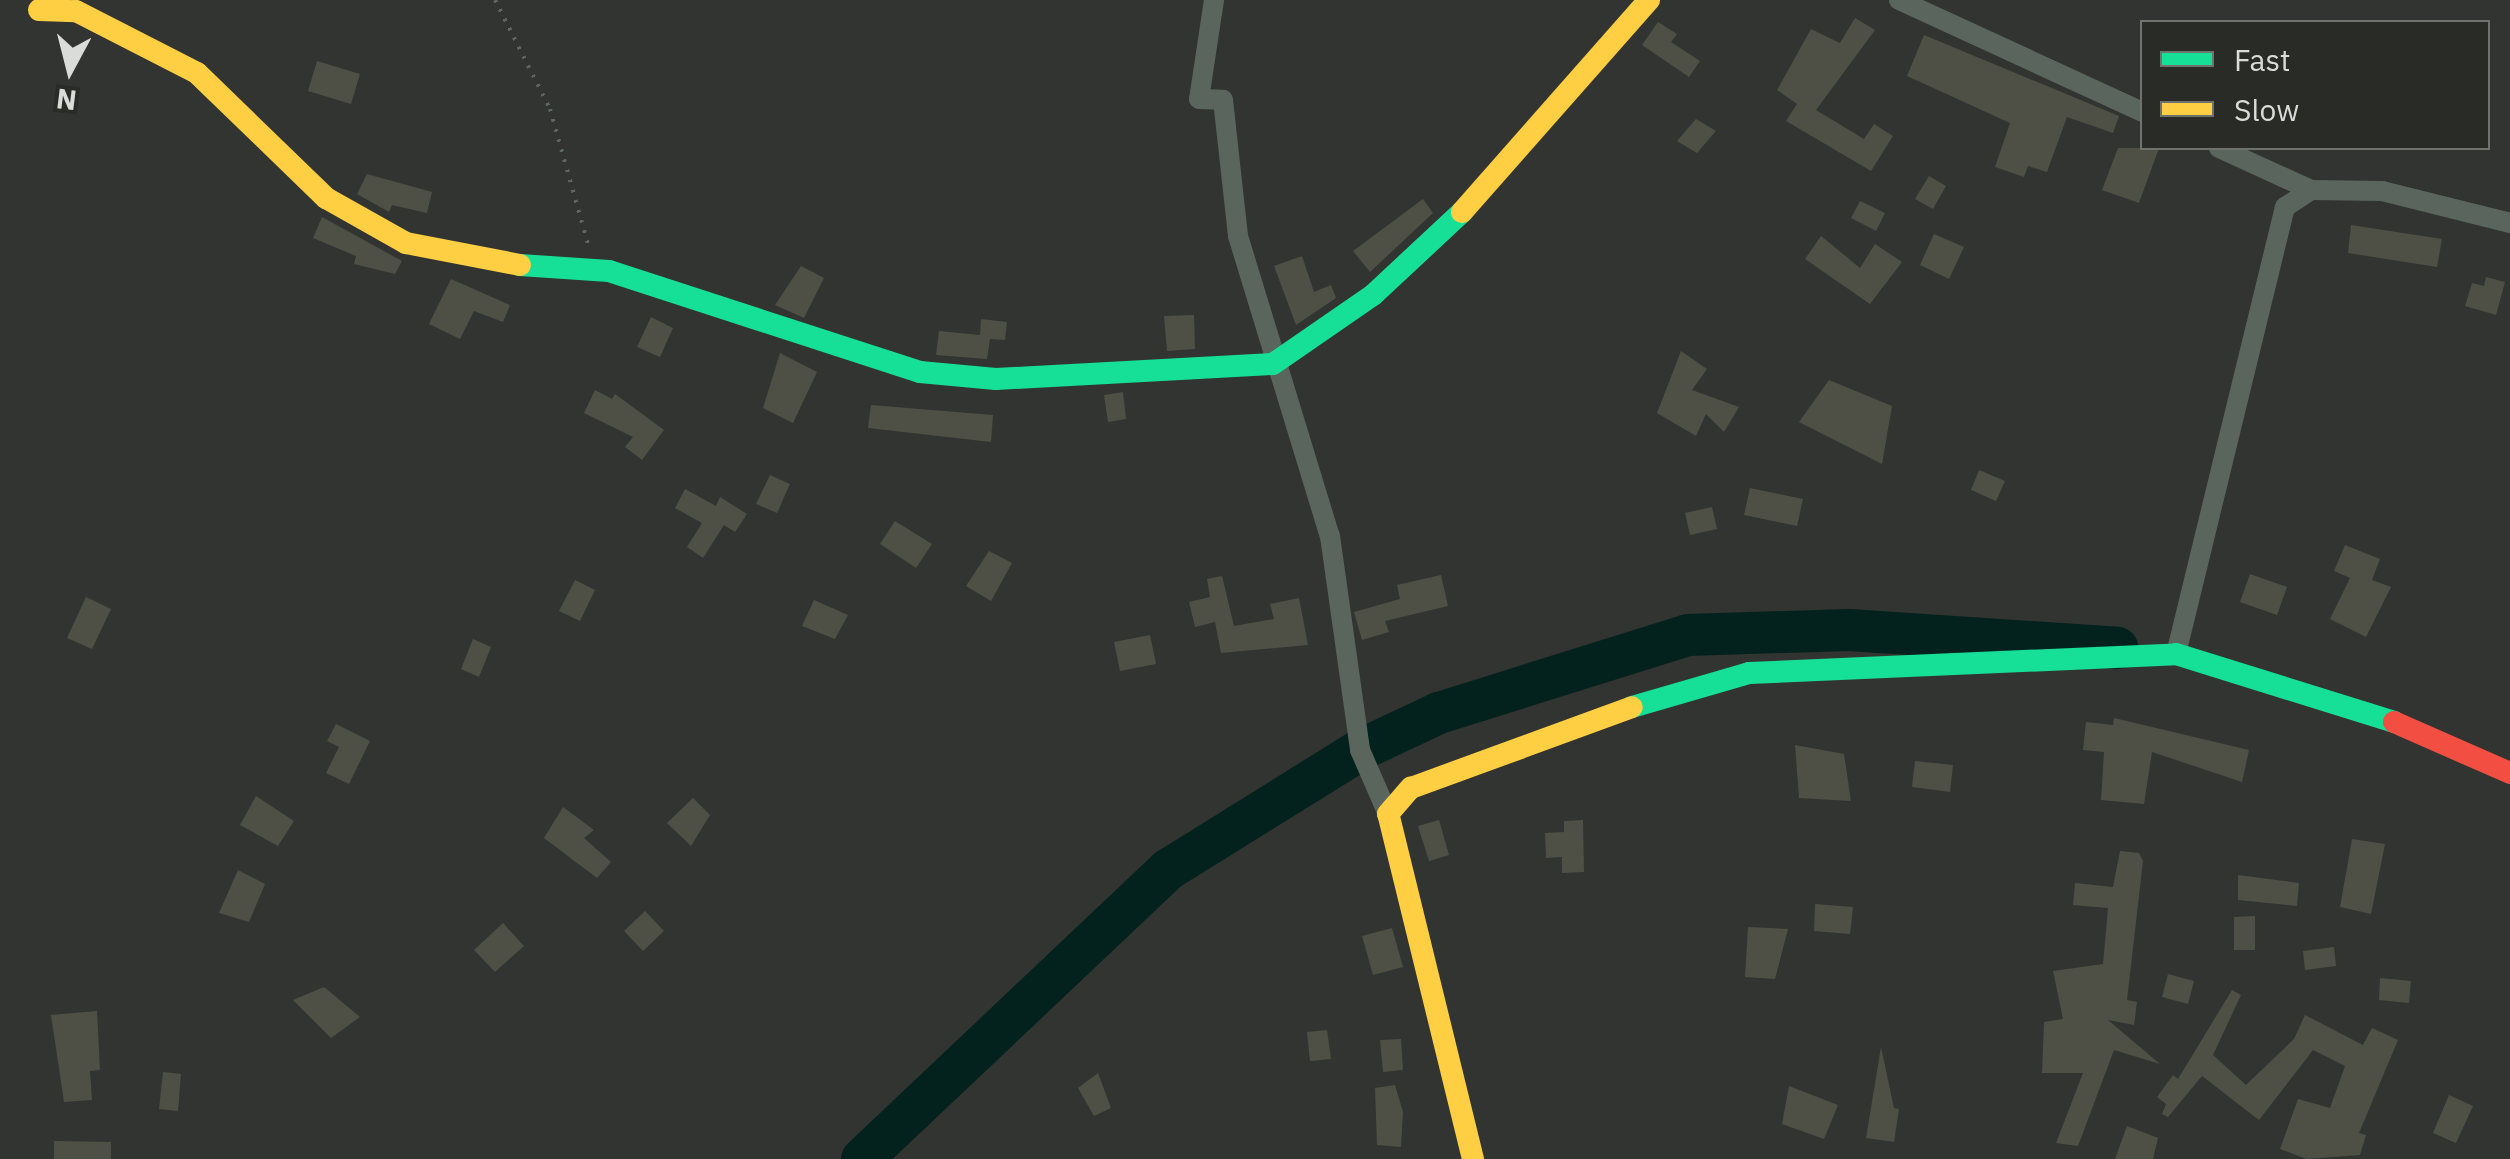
<!DOCTYPE html>
<style>
body{margin:0}
#map{position:relative;width:2510px;height:1159px;overflow:hidden;background:#323431;font-family:"IBM Plex Sans",sans-serif}
div>[style]{position:absolute}
[style*='--x']{left:calc(var(--x)*1px);top:calc(var(--y)*1px);width:calc(var(--w)*1px);rotate:calc(var(--a)*1deg)}
.river>*{height:42px;margin:-21px;padding:0 21px;transform-origin:21px;border-radius:21px;background:#04221d}
.building>*{inset:0;background:#4e5045}
.path>*{height:4px;margin-top:-2px;transform-origin:0;background:repeating-linear-gradient(90deg,#5e6661 0 2.5px,transparent 0 10.5px)}
.street>*{height:20px;margin:-10px;padding:0 10px;transform-origin:10px;border-radius:10px;background:#5a655e}
.fast>*{height:22px;margin:-11px;padding:0 11px;transform-origin:11px;border-radius:11px;background:#16e098}
.slow>*{height:22px;margin:-11px;padding:0 11px;transform-origin:11px;border-radius:11px;background:#ffcf43}
.jam>*{height:22px;margin:-11px;padding:0 11px;transform-origin:11px;border-radius:11px;background:#f24e42}
span{translate:-50% -50%;white-space:nowrap;text-align:center;line-height:1.15;-webkit-text-stroke:10px #282b26;paint-order:stroke}
.legend{position:absolute;left:2140px;top:20px;width:350px;height:130px;box-sizing:border-box;background:#282b26;border:2px solid #6f726d;margin:0;padding:12px 18px;list-style:none;font-size:30px;color:#d9dcd8}
.legend li{display:flex;align-items:center;gap:20px;height:50px}
.legend b{width:50px;border:2px solid #6f726d}
.north{position:absolute;left:20px;top:20px;width:100px;height:100px;-webkit-text-stroke:8px #282b26;paint-order:stroke;rotate:187deg;font-size:28px;font-weight:700;line-height:40px;text-align:center;color:#d9dcd8}
.north::after{content:'';display:block;margin:auto;width:35px;height:45px;background:#d9dcd8;clip-path:polygon(50% 0,100% 100%,50% 72%,0 100%)}
</style>
<div id="map">
<div class="river">
<div style="--x:862;--y:1159;--w:422;--a:-43.4"></div>
<div style="--x:1169;--y:869;--w:225;--a:-31.9"></div>
<div style="--x:1360;--y:750;--w:87;--a:-25.1"></div>
<div style="--x:1439;--y:713;--w:261;--a:-17.4"></div>
<div style="--x:1688;--y:635;--w:161;--a:-1.8"></div>
<div style="--x:1849;--y:630;--w:269;--a:3.8"></div>
</div>
<div class="building">
<div style="clip-path:polygon(1855px 18px,1875px 30px,1816px 110px,1864px 139px,1874px 124px,1893px 136px,1871px 171px,1786px 121px,1797px 104px,1777px 90px,1811px 29px,1840px 43px)"></div>
<div style="clip-path:polygon(1658px 22px,1677px 34px,1671px 42px,1700px 61px,1689px 77px,1642px 45px)"></div>
<div style="clip-path:polygon(1924px 35px,2119px 116px,2113px 133px,2067px 117px,2047px 172px,2028px 166px,2024px 177px,1995px 167px,2010px 123px,1907px 76px)"></div>
<div style="clip-path:polygon(317px 61px,360px 74px,351px 104px,308px 91px)"></div>
<div style="clip-path:polygon(1696px 119px,1716px 131px,1697px 153px,1677px 141px)"></div>
<div style="clip-path:polygon(2118px 148px,2159px 148px,2139px 203px,2102px 190px)"></div>
<div style="clip-path:polygon(367px 174px,432px 192px,427px 213px,392px 205px,389px 212px,357px 194px)"></div>
<div style="clip-path:polygon(1929px 176px,1946px 186px,1933px 209px,1915px 199px)"></div>
<div style="clip-path:polygon(1423px 199px,1433px 213px,1370px 272px,1353px 251px)"></div>
<div style="clip-path:polygon(1860px 201px,1885px 213px,1876px 231px,1851px 218px)"></div>
<div style="clip-path:polygon(322px 217px,402px 261px,395px 274px,354px 264px,356px 256px,313px 238px)"></div>
<div style="clip-path:polygon(2351px 225px,2442px 239px,2437px 267px,2348px 253px)"></div>
<div style="clip-path:polygon(1934px 234px,1964px 247px,1949px 279px,1920px 265px)"></div>
<div style="clip-path:polygon(1821px 236px,1860px 268px,1875px 244px,1902px 262px,1870px 304px,1805px 259px)"></div>
<div style="clip-path:polygon(1302px 256px,1314px 292px,1331px 285px,1336px 298px,1296px 325px,1274px 266px)"></div>
<div style="clip-path:polygon(801px 266px,824px 278px,804px 318px,775px 305px)"></div>
<div style="clip-path:polygon(2486px 277px,2505px 282px,2496px 315px,2465px 306px,2472px 283px,2484px 286px)"></div>
<div style="clip-path:polygon(451px 279px,510px 305px,503px 322px,474px 311px,460px 339px,429px 324px)"></div>
<div style="clip-path:polygon(1194px 315px,1195px 349px,1167px 351px,1164px 316px)"></div>
<div style="clip-path:polygon(651px 317px,673px 328px,660px 357px,637px 347px)"></div>
<div style="clip-path:polygon(981px 319px,1007px 322px,1005px 340px,990px 339px,987px 359px,936px 355px,939px 331px,980px 335px)"></div>
<div style="clip-path:polygon(1681px 351px,1707px 369px,1692px 390px,1739px 407px,1724px 432px,1706px 414px,1696px 436px,1657px 413px)"></div>
<div style="clip-path:polygon(780px 353px,817px 372px,793px 423px,763px 408px)"></div>
<div style="clip-path:polygon(1829px 380px,1892px 406px,1882px 464px,1799px 422px)"></div>
<div style="clip-path:polygon(595px 390px,612px 399px,615px 394px,664px 430px,642px 460px,625px 447px,633px 437px,584px 413px)"></div>
<div style="clip-path:polygon(1123px 392px,1126px 419px,1108px 422px,1104px 395px)"></div>
<div style="clip-path:polygon(871px 405px,993px 415px,991px 442px,868px 428px)"></div>
<div style="clip-path:polygon(1979px 470px,2005px 481px,1996px 501px,1971px 490px)"></div>
<div style="clip-path:polygon(770px 475px,790px 484px,777px 513px,756px 504px)"></div>
<div style="clip-path:polygon(1750px 488px,1803px 499px,1797px 526px,1744px 515px)"></div>
<div style="clip-path:polygon(685px 489px,716px 506px,720px 497px,747px 514px,735px 532px,724px 525px,703px 558px,687px 547px,702px 523px,675px 508px)"></div>
<div style="clip-path:polygon(1712px 507px,1717px 529px,1690px 535px,1685px 513px)"></div>
<div style="clip-path:polygon(895px 521px,932px 544px,916px 568px,880px 544px)"></div>
<div style="clip-path:polygon(2345px 545px,2380px 559px,2372px 580px,2391px 587px,2366px 637px,2330px 619px,2350px 578px,2334px 571px)"></div>
<div style="clip-path:polygon(989px 551px,1012px 563px,991px 601px,966px 586px)"></div>
<div style="clip-path:polygon(2250px 574px,2287px 587px,2277px 615px,2240px 602px)"></div>
<div style="clip-path:polygon(1441px 575px,1448px 606px,1385px 621px,1389px 632px,1362px 640px,1354px 612px,1400px 599px,1397px 585px)"></div>
<div style="clip-path:polygon(1222px 576px,1234px 626px,1274px 619px,1270px 604px,1299px 598px,1308px 645px,1221px 653px,1215px 622px,1195px 627px,1189px 602px,1210px 597px,1207px 579px)"></div>
<div style="clip-path:polygon(575px 580px,595px 590px,580px 621px,559px 611px)"></div>
<div style="clip-path:polygon(86px 597px,111px 609px,92px 649px,67px 638px)"></div>
<div style="clip-path:polygon(814px 600px,848px 615px,835px 639px,802px 626px)"></div>
<div style="clip-path:polygon(1150px 635px,1156px 664px,1120px 671px,1114px 642px)"></div>
<div style="clip-path:polygon(473px 639px,491px 647px,479px 677px,461px 669px)"></div>
<div style="clip-path:polygon(2114px 718px,2249px 750px,2242px 782px,2152px 752px,2144px 804px,2101px 800px,2104px 752px,2083px 750px,2086px 722px,2113px 725px)"></div>
<div style="clip-path:polygon(336px 724px,370px 741px,349px 784px,326px 773px,339px 747px,327px 741px)"></div>
<div style="clip-path:polygon(1795px 745px,1844px 754px,1851px 801px,1799px 798px)"></div>
<div style="clip-path:polygon(1915px 761px,1953px 765px,1950px 792px,1912px 787px)"></div>
<div style="clip-path:polygon(256px 796px,294px 821px,278px 846px,240px 825px)"></div>
<div style="clip-path:polygon(693px 798px,710px 815px,691px 846px,667px 823px)"></div>
<div style="clip-path:polygon(563px 807px,594px 830px,584px 838px,611px 862px,597px 878px,544px 838px)"></div>
<div style="clip-path:polygon(1439px 820px,1449px 855px,1429px 861px,1418px 826px)"></div>
<div style="clip-path:polygon(1583px 820px,1584px 872px,1562px 873px,1562px 857px,1546px 858px,1545px 833px,1564px 832px,1564px 821px)"></div>
<div style="clip-path:polygon(2352px 839px,2385px 844px,2371px 914px,2340px 907px)"></div>
<div style="clip-path:polygon(2120px 851px,2139px 853px,2143px 861px,2127px 1000px,2137px 1002px,2134px 1025px,2108px 1020px,2160px 1064px,2114px 1050px,2078px 1146px,2056px 1143px,2083px 1073px,2042px 1073px,2044px 1022px,2063px 1019px,2053px 971px,2103px 964px,2108px 908px,2073px 905px,2075px 883px,2113px 887px)"></div>
<div style="clip-path:polygon(238px 870px,265px 884px,249px 922px,219px 913px)"></div>
<div style="clip-path:polygon(2238px 875px,2299px 883px,2297px 906px,2238px 900px)"></div>
<div style="clip-path:polygon(1815px 904px,1853px 907px,1850px 934px,1814px 931px)"></div>
<div style="clip-path:polygon(645px 911px,664px 931px,643px 951px,624px 931px)"></div>
<div style="clip-path:polygon(2255px 916px,2255px 950px,2234px 950px,2234px 917px)"></div>
<div style="clip-path:polygon(503px 923px,524px 946px,495px 972px,474px 950px)"></div>
<div style="clip-path:polygon(1748px 927px,1788px 929px,1775px 979px,1745px 977px)"></div>
<div style="clip-path:polygon(1392px 928px,1403px 967px,1373px 975px,1362px 936px)"></div>
<div style="clip-path:polygon(2334px 947px,2336px 966px,2305px 970px,2303px 951px)"></div>
<div style="clip-path:polygon(2168px 974px,2194px 981px,2188px 1004px,2162px 997px)"></div>
<div style="clip-path:polygon(2380px 978px,2411px 981px,2409px 1003px,2379px 1000px)"></div>
<div style="clip-path:polygon(324px 987px,360px 1017px,331px 1038px,293px 1000px)"></div>
<div style="clip-path:polygon(2232px 990px,2241px 995px,2213px 1055px,2246px 1085px,2294px 1039px,2305px 1015px,2363px 1045px,2372px 1028px,2398px 1040px,2359px 1133px,2366px 1135px,2360px 1155px,2307px 1159px,2280px 1149px,2298px 1099px,2330px 1108px,2345px 1066px,2313px 1050px,2259px 1120px,2202px 1076px,2168px 1117px,2162px 1114px,2166px 1104px,2157px 1097px,2173px 1075px,2178px 1079px)"></div>
<div style="clip-path:polygon(97px 1011px,100px 1070px,90px 1071px,92px 1100px,64px 1102px,51px 1015px)"></div>
<div style="clip-path:polygon(1327px 1030px,1331px 1059px,1310px 1061px,1307px 1032px)"></div>
<div style="clip-path:polygon(1401px 1039px,1403px 1070px,1383px 1072px,1380px 1040px)"></div>
<div style="clip-path:polygon(1881px 1047px,1894px 1108px,1899px 1109px,1894px 1142px,1866px 1138px)"></div>
<div style="clip-path:polygon(163px 1072px,181px 1074px,178px 1111px,159px 1109px)"></div>
<div style="clip-path:polygon(1098px 1073px,1111px 1108px,1094px 1116px,1078px 1088px)"></div>
<div style="clip-path:polygon(1395px 1085px,1403px 1112px,1401px 1147px,1377px 1145px,1375px 1088px)"></div>
<div style="clip-path:polygon(1789px 1086px,1838px 1105px,1824px 1139px,1782px 1124px)"></div>
<div style="clip-path:polygon(2449px 1095px,2473px 1106px,2456px 1143px,2433px 1133px)"></div>
<div style="clip-path:polygon(2127px 1126px,2158px 1138px,2153px 1159px,2115px 1159px)"></div>
<div style="clip-path:polygon(54px 1141px,111px 1142px,111px 1159px,54px 1159px)"></div>
</div>
<div class="path">
<div style="--x:495;--y:0;--w:122;--a:63.2"></div>
<div style="--x:550;--y:109;--w:140;--a:74.3"></div>
</div>
<div class="street">
<div style="--x:1214;--y:0;--w:100;--a:98.6"></div>
<div style="--x:1199;--y:99;--w:24;--a:2"></div>
<div style="--x:1223;--y:100;--w:137;--a:83.7"></div>
<div style="--x:1238;--y:236;--w:314;--a:73"></div>
<div style="--x:1330;--y:536;--w:216;--a:82"></div>
<div style="--x:1360;--y:750;--w:70;--a:66.4"></div>
<div style="--x:1899;--y:0;--w:268;--a:24.7"></div>
<div style="--x:2219;--y:148;--w:101;--a:24.5"></div>
<div style="--x:2176;--y:654;--w:460;--a:-76.3"></div>
<div style="--x:2285;--y:207;--w:31;--a:-33"></div>
<div style="--x:2311;--y:190;--w:71;--a:0.8"></div>
<div style="--x:2382;--y:191;--w:132;--a:14"></div>
</div>
<div class="fast">
<div style="--x:520;--y:265;--w:89;--a:3.9"></div>
<div style="--x:609;--y:271;--w:327;--a:18"></div>
<div style="--x:920;--y:372;--w:76;--a:5.3"></div>
<div style="--x:996;--y:379;--w:277;--a:-3.1"></div>
<div style="--x:1273;--y:364;--w:121;--a:-34.6"></div>
<div style="--x:1373;--y:295;--w:122;--a:-43"></div>
<div style="--x:1632;--y:707;--w:122;--a:-16.2"></div>
<div style="--x:1749;--y:673;--w:427;--a:-2.5"></div>
<div style="--x:2176;--y:654;--w:228;--a:17.3"></div>
</div>
<div class="slow">
<div style="--x:39;--y:10;--w:37;--a:2"></div>
<div style="--x:76;--y:11;--w:136;--a:27.1"></div>
<div style="--x:197;--y:73;--w:180;--a:44.1"></div>
<div style="--x:326;--y:198;--w:92;--a:29.4"></div>
<div style="--x:406;--y:243;--w:116;--a:10.9"></div>
<div style="--x:1462;--y:212;--w:283;--a:-48.6"></div>
<div style="--x:1473;--y:1159;--w:355;--a:-103.8"></div>
<div style="--x:1388;--y:814;--w:35;--a:-49"></div>
<div style="--x:1411;--y:788;--w:235;--a:-20.1"></div>
</div>
<div class="jam">
<div style="--x:2394;--y:722;--w:127;--a:23.7"></div>
</div>
<ul class="legend">
<li><b style="height:12px;background:#16e098"></b>Fast</li>
<li><b style="height:12px;background:#ffcf43"></b>Slow</li>
</ul>
<div class="north">N</div>
</div>
